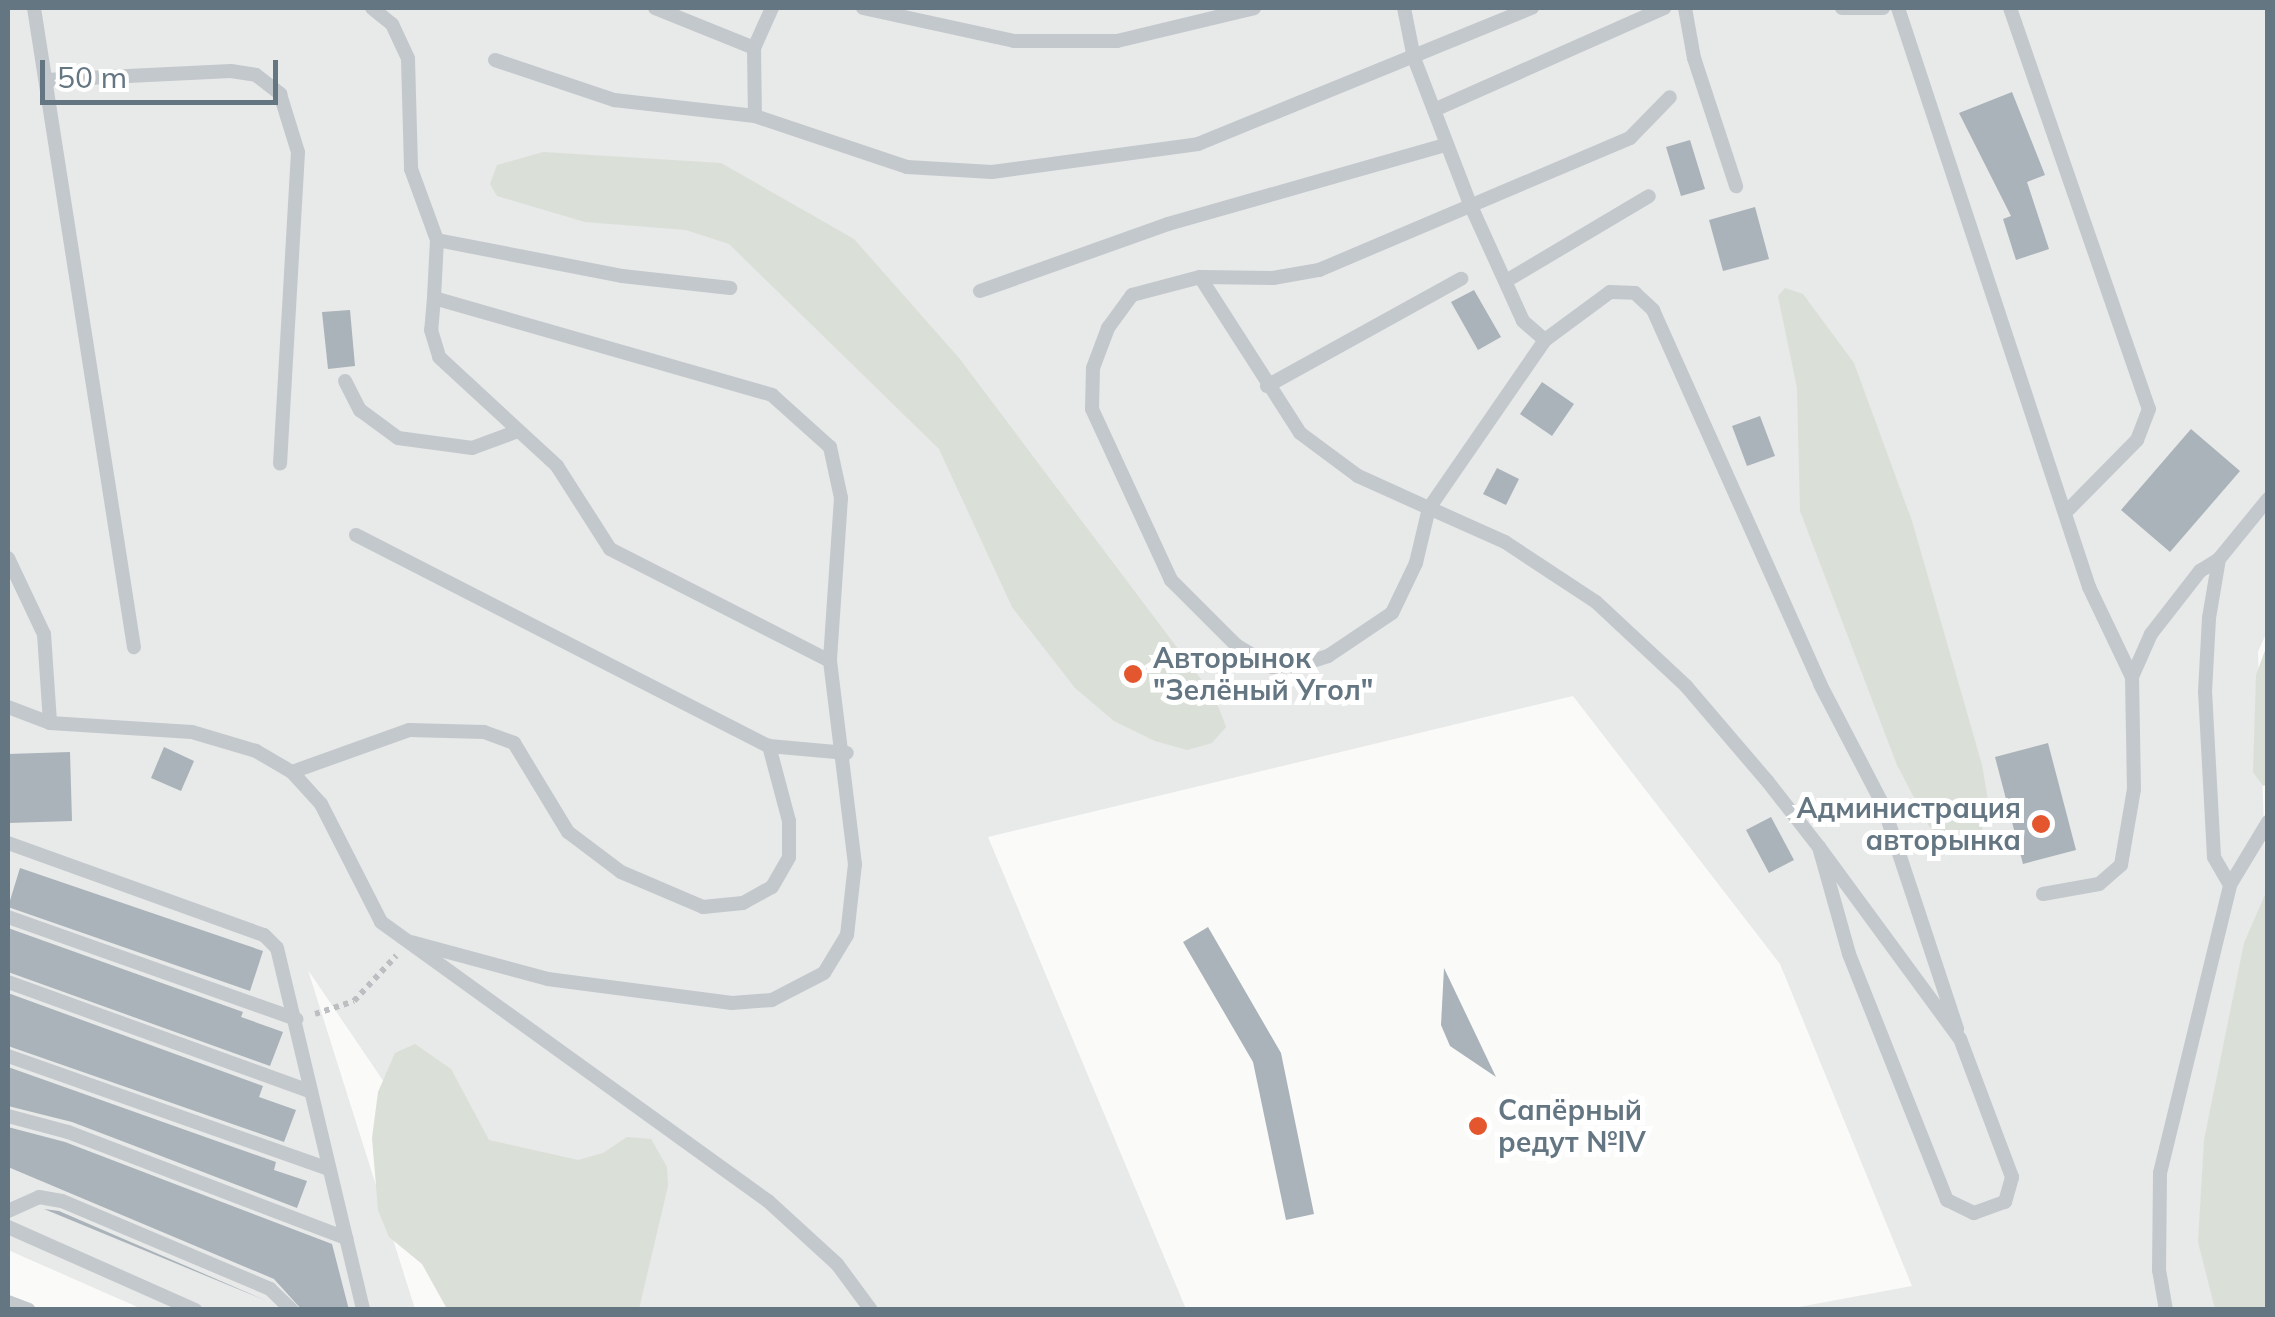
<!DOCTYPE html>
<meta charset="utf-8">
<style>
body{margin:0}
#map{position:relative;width:2275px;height:1317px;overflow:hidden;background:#fafaf8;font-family:Mulish,sans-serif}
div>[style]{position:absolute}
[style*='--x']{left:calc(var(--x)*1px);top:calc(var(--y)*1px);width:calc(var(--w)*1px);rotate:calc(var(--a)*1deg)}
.built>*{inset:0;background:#e8e9e9}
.green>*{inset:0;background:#dadfd7}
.building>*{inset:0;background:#aab3b9}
.path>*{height:6px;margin-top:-3px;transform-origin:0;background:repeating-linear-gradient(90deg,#bbbfc2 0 5px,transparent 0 10px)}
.lane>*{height:14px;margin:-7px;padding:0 7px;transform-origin:7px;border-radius:7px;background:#c3c8cc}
.dots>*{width:28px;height:28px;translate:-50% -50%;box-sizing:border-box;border:5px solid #fff;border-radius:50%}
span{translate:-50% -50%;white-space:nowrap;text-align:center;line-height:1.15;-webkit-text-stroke:10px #fff;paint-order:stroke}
.poi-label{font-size:28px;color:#657683;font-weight:700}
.left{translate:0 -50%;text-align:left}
.right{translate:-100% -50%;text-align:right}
.frame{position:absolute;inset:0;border:10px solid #657683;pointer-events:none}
.scale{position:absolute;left:40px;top:60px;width:238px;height:45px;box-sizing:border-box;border:5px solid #657683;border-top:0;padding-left:12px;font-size:30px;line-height:35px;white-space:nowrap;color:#657683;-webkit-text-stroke:8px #fff;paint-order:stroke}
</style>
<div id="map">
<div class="built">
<div style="clip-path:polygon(8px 8px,2267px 8px,2268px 629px,2258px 652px,2268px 945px,2240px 1309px,1788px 1309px,1912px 1286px,1780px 964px,1573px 696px,988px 837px,1186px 1309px,538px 1309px,308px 970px,415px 1309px,142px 1309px,8px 1250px)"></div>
</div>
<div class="green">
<div style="clip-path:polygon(543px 152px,721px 163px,854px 239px,959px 358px,1215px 698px,1226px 727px,1212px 743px,1187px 750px,1155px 741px,1114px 721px,1075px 688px,1012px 607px,939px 449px,729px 244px,686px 230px,585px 222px,497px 196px,490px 184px,497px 165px)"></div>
<div style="clip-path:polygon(1785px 288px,1803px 294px,1854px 363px,1912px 521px,1982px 765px,1988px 800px,1979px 844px,1944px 843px,1929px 826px,1897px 765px,1800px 511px,1797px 388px,1778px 296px)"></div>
<div style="clip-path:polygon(2267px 645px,2268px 784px,2263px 786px,2253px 772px,2256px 675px)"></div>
<div style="clip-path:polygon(2267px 890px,2267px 1309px,2215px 1309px,2198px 1242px,2204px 1140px,2244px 943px)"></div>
<div style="clip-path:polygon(415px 1044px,451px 1069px,489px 1140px,578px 1160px,603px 1153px,627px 1137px,651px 1139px,667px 1167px,668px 1186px,639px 1309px,447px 1309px,422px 1264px,389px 1237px,378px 1210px,372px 1138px,378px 1092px,395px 1053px)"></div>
</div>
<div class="building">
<div style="clip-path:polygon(2012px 92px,2045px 175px,2027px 182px,2049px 249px,2016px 260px,2003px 219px,2011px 216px,1959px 113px)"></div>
<div style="clip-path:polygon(1690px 140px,1705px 189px,1681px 196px,1666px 147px)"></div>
<div style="clip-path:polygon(1755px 207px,1769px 259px,1723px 271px,1709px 220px)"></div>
<div style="clip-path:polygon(1474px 290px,1501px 337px,1478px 350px,1451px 302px)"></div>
<div style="clip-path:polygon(350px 310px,355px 366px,328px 369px,322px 312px)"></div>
<div style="clip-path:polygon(1542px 382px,1574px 404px,1552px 436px,1520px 414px)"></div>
<div style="clip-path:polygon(1760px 416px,1775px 456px,1747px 466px,1732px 426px)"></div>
<div style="clip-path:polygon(2191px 429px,2240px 471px,2170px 552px,2121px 510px)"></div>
<div style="clip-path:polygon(1497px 468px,1519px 479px,1506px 505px,1483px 494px)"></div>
<div style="clip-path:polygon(2048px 743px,2076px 850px,2023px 864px,1995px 757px)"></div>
<div style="clip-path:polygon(164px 747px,194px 761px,181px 791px,151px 778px)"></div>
<div style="clip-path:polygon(70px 752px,72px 821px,8px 823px,8px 754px)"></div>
<div style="clip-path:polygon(1771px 817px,1794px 860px,1769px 873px,1746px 830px)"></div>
<div style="clip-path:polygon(20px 868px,263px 951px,250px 991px,8px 907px)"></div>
<div style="clip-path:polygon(1208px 927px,1281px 1053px,1314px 1214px,1286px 1220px,1253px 1062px,1183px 942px)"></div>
<div style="clip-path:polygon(8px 928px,243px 1012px,241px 1017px,283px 1032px,270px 1066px,8px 972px)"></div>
<div style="clip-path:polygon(1444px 968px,1496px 1077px,1450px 1046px,1441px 1025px)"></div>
<div style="clip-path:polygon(8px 993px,263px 1086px,259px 1097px,296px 1110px,284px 1142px,8px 1046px)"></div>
<div style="clip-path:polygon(8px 1067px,276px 1162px,274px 1170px,307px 1181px,297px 1208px,72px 1122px,8px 1106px)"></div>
<div style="clip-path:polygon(8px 1127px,65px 1142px,332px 1244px,349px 1310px,302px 1310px,274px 1279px,8px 1167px)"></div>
<div style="clip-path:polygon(44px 1209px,59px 1211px,267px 1301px)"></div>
</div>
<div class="path">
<div style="--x:315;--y:1014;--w:41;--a:-18.4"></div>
<div style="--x:354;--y:1001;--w:62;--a:-47"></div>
</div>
<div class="lane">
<div style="--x:34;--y:8;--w:647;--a:81.11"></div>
<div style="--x:372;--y:8;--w:26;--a:39"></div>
<div style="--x:392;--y:24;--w:38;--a:65"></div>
<div style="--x:408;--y:59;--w:110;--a:88.4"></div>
<div style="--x:411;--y:169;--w:76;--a:69.9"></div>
<div style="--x:437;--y:240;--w:58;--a:93"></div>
<div style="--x:434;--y:298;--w:352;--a:16"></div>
<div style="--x:772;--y:395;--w:78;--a:41.9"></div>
<div style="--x:830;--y:447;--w:52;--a:77.8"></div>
<div style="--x:841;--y:498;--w:163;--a:93.9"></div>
<div style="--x:830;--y:661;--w:205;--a:83"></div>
<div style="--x:855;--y:864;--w:71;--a:96.4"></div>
<div style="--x:847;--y:935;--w:44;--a:121.2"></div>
<div style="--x:824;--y:973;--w:59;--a:152.6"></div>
<div style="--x:772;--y:1000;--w:40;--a:175.7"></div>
<div style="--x:732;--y:1003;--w:186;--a:-172.6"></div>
<div style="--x:548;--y:979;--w:142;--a:-164.9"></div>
<div style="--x:655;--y:8;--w:107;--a:22"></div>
<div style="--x:772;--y:8;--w:44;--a:114.2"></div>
<div style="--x:754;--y:48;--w:68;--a:89.2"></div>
<div style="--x:755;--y:116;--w:160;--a:18.5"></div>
<div style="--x:907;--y:167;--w:85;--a:3.4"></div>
<div style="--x:992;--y:172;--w:208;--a:-7.7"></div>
<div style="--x:1198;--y:144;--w:361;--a:-22.2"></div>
<div style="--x:863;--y:8;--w:155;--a:12.3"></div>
<div style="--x:1014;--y:41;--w:103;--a:0"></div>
<div style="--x:1117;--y:41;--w:141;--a:-13.5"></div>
<div style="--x:1404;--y:8;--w:51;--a:78.7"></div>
<div style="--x:1414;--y:58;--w:156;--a:69"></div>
<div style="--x:1470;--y:204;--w:128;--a:65.6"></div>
<div style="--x:1523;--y:321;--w:29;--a:41"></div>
<div style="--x:1545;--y:340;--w:204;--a:124.6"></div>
<div style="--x:1429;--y:508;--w:83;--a:24.1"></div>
<div style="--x:1505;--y:542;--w:109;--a:33.4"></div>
<div style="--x:1596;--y:602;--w:123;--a:43"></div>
<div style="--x:1686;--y:686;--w:126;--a:49.5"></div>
<div style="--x:1768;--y:782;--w:83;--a:51.9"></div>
<div style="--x:1819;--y:847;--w:111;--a:74.3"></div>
<div style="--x:1849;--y:954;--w:265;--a:68.3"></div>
<div style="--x:1947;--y:1200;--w:30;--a:26"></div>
<div style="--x:1974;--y:1213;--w:33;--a:-20"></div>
<div style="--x:2005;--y:1202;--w:26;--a:-74"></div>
<div style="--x:2012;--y:1177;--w:147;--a:-110.6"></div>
<div style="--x:1960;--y:1039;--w:238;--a:-126.3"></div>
<div style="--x:1685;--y:8;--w:51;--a:79.8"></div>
<div style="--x:1694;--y:58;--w:135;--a:71.8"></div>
<div style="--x:1842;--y:8;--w:41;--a:0"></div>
<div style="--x:1898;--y:8;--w:610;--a:71.74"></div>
<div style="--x:2089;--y:587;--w:100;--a:64.5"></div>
<div style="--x:2132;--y:677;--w:112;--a:89"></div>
<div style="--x:2134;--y:789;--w:77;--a:99.7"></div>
<div style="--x:2121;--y:865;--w:29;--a:139"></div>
<div style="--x:2099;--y:884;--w:57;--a:169.9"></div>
<div style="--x:2010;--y:8;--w:424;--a:70.9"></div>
<div style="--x:2149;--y:409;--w:33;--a:111"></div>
<div style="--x:2137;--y:440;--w:97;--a:134.6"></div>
<div style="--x:495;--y:60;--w:126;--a:18.6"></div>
<div style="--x:614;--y:100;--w:142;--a:6.5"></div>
<div style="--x:46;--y:80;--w:185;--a:-2.8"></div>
<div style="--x:231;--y:71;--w:25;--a:9"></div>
<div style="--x:256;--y:75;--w:31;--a:38"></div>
<div style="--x:280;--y:94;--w:61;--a:72.8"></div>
<div style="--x:298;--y:152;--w:312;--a:93.3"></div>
<div style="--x:1434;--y:110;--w:252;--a:-23.9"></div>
<div style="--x:437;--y:240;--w:188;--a:11"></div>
<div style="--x:622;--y:276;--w:109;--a:6.3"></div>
<div style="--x:1200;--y:277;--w:185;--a:57.3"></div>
<div style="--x:1300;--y:433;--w:72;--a:36.6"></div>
<div style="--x:1358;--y:476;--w:78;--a:24.3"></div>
<div style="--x:1429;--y:508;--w:57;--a:103.3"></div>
<div style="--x:1416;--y:563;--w:55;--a:115.6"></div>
<div style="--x:1392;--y:613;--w:77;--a:146.1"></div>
<div style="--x:1328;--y:656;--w:28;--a:162"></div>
<div style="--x:1301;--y:665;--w:29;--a:176"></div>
<div style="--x:1272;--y:667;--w:42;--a:-148.6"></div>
<div style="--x:1236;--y:645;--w:92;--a:-135"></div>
<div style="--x:1171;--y:580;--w:188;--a:-114.8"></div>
<div style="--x:1092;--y:409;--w:41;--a:-88.6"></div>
<div style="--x:1093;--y:368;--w:43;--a:-69.4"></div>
<div style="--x:1108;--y:328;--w:41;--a:-54"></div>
<div style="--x:1132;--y:295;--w:70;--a:-14.8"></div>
<div style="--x:1200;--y:277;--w:73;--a:0.8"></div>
<div style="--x:1273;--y:278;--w:47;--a:-9.9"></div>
<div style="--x:1319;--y:270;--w:338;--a:-23"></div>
<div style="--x:1630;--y:138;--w:57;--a:-45.7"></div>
<div style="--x:1506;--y:281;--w:166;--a:-30.7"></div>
<div style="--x:980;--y:291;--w:200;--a:-19.6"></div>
<div style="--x:1168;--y:224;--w:289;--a:-15.9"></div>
<div style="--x:434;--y:298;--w:32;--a:95"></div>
<div style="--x:431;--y:330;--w:28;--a:73"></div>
<div style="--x:439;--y:357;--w:161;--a:42.7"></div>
<div style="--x:557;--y:466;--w:98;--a:57.4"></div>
<div style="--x:610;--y:549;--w:247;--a:27"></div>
<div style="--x:1545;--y:340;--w:81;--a:-36.4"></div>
<div style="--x:1610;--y:292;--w:25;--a:2"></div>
<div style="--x:1635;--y:293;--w:25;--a:43"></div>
<div style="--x:1653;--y:310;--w:410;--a:65.9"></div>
<div style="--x:1820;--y:684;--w:136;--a:62.5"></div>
<div style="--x:1883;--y:805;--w:236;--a:71.7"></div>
<div style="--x:345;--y:381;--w:33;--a:63"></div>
<div style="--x:360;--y:410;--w:47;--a:36.4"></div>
<div style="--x:398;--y:438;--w:75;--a:7.7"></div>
<div style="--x:472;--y:448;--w:49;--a:-20.3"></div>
<div style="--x:1267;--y:386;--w:222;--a:-28.9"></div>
<div style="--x:356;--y:535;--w:464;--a:27.1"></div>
<div style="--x:769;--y:746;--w:78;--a:5.1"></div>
<div style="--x:8;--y:558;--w:84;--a:64.7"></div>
<div style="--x:44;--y:634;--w:89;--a:86.1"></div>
<div style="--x:2132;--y:677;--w:47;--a:-66.2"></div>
<div style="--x:2151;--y:634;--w:80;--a:-52.1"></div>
<div style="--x:2200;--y:571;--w:22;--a:-32"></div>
<div style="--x:8;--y:707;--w:45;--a:20.9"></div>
<div style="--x:50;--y:723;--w:142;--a:3.6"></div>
<div style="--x:192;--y:732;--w:67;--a:16.5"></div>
<div style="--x:256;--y:751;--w:42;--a:30.3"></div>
<div style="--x:292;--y:772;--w:43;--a:47.8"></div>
<div style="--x:321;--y:804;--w:132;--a:63"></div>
<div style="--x:381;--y:922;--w:477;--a:35.8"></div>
<div style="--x:768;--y:1201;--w:93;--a:42.4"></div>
<div style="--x:837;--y:1264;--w:57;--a:53.5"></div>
<div style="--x:292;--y:772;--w:124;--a:-19.7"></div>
<div style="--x:409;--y:730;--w:75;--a:1.5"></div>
<div style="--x:484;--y:732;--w:32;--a:20"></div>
<div style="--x:514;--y:743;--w:104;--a:58.8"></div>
<div style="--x:568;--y:832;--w:66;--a:37"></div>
<div style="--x:621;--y:872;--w:89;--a:23.1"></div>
<div style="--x:703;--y:907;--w:40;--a:-5.7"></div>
<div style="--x:743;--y:903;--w:33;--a:-29"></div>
<div style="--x:772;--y:887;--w:34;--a:-60"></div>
<div style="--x:789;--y:857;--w:36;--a:-90"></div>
<div style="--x:789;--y:821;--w:78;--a:-104.9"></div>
<div style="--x:8;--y:843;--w:272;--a:19.8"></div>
<div style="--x:264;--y:935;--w:18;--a:45"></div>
<div style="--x:277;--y:948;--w:372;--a:76.6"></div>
<div style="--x:2230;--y:885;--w:32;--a:-120"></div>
<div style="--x:2214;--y:857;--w:165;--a:-93.1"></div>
<div style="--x:2205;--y:692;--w:74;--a:-86.9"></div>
<div style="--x:2209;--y:618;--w:60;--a:-80.4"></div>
<div style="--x:2219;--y:559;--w:77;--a:-50.8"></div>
<div style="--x:8;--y:917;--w:306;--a:19.5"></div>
<div style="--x:8;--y:982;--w:320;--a:19.9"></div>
<div style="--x:8;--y:1056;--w:339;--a:19.4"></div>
<div style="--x:8;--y:1116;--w:62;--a:14.9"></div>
<div style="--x:68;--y:1132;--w:298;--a:20.9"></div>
<div style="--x:8;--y:1211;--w:34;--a:-24"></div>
<div style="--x:39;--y:1197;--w:23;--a:10"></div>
<div style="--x:62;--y:1201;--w:226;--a:22.9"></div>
<div style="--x:270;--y:1289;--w:30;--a:44"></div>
<div style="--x:8;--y:1227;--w:205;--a:23.9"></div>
<div style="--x:8;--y:1302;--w:22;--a:21"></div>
<div style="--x:2166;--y:1310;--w:41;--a:-99.9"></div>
<div style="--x:2159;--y:1270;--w:97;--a:-89.4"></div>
<div style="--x:2160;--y:1173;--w:296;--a:-76.3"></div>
<div style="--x:2230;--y:885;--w:74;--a:-58.9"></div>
</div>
<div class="dots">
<div style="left:1133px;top:674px;background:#e4572e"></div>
<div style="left:2041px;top:824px;background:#e4572e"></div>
<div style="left:1478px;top:1126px;background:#e4572e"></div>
</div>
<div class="poi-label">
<span class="left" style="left:1153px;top:674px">Авторынок<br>"Зелёный Угол"</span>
<span class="right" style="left:2021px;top:824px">Администрация<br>авторынка</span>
<span class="left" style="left:1498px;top:1126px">Сапёрный<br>редут №IV</span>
</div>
<div class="frame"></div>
<div class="scale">50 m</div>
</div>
